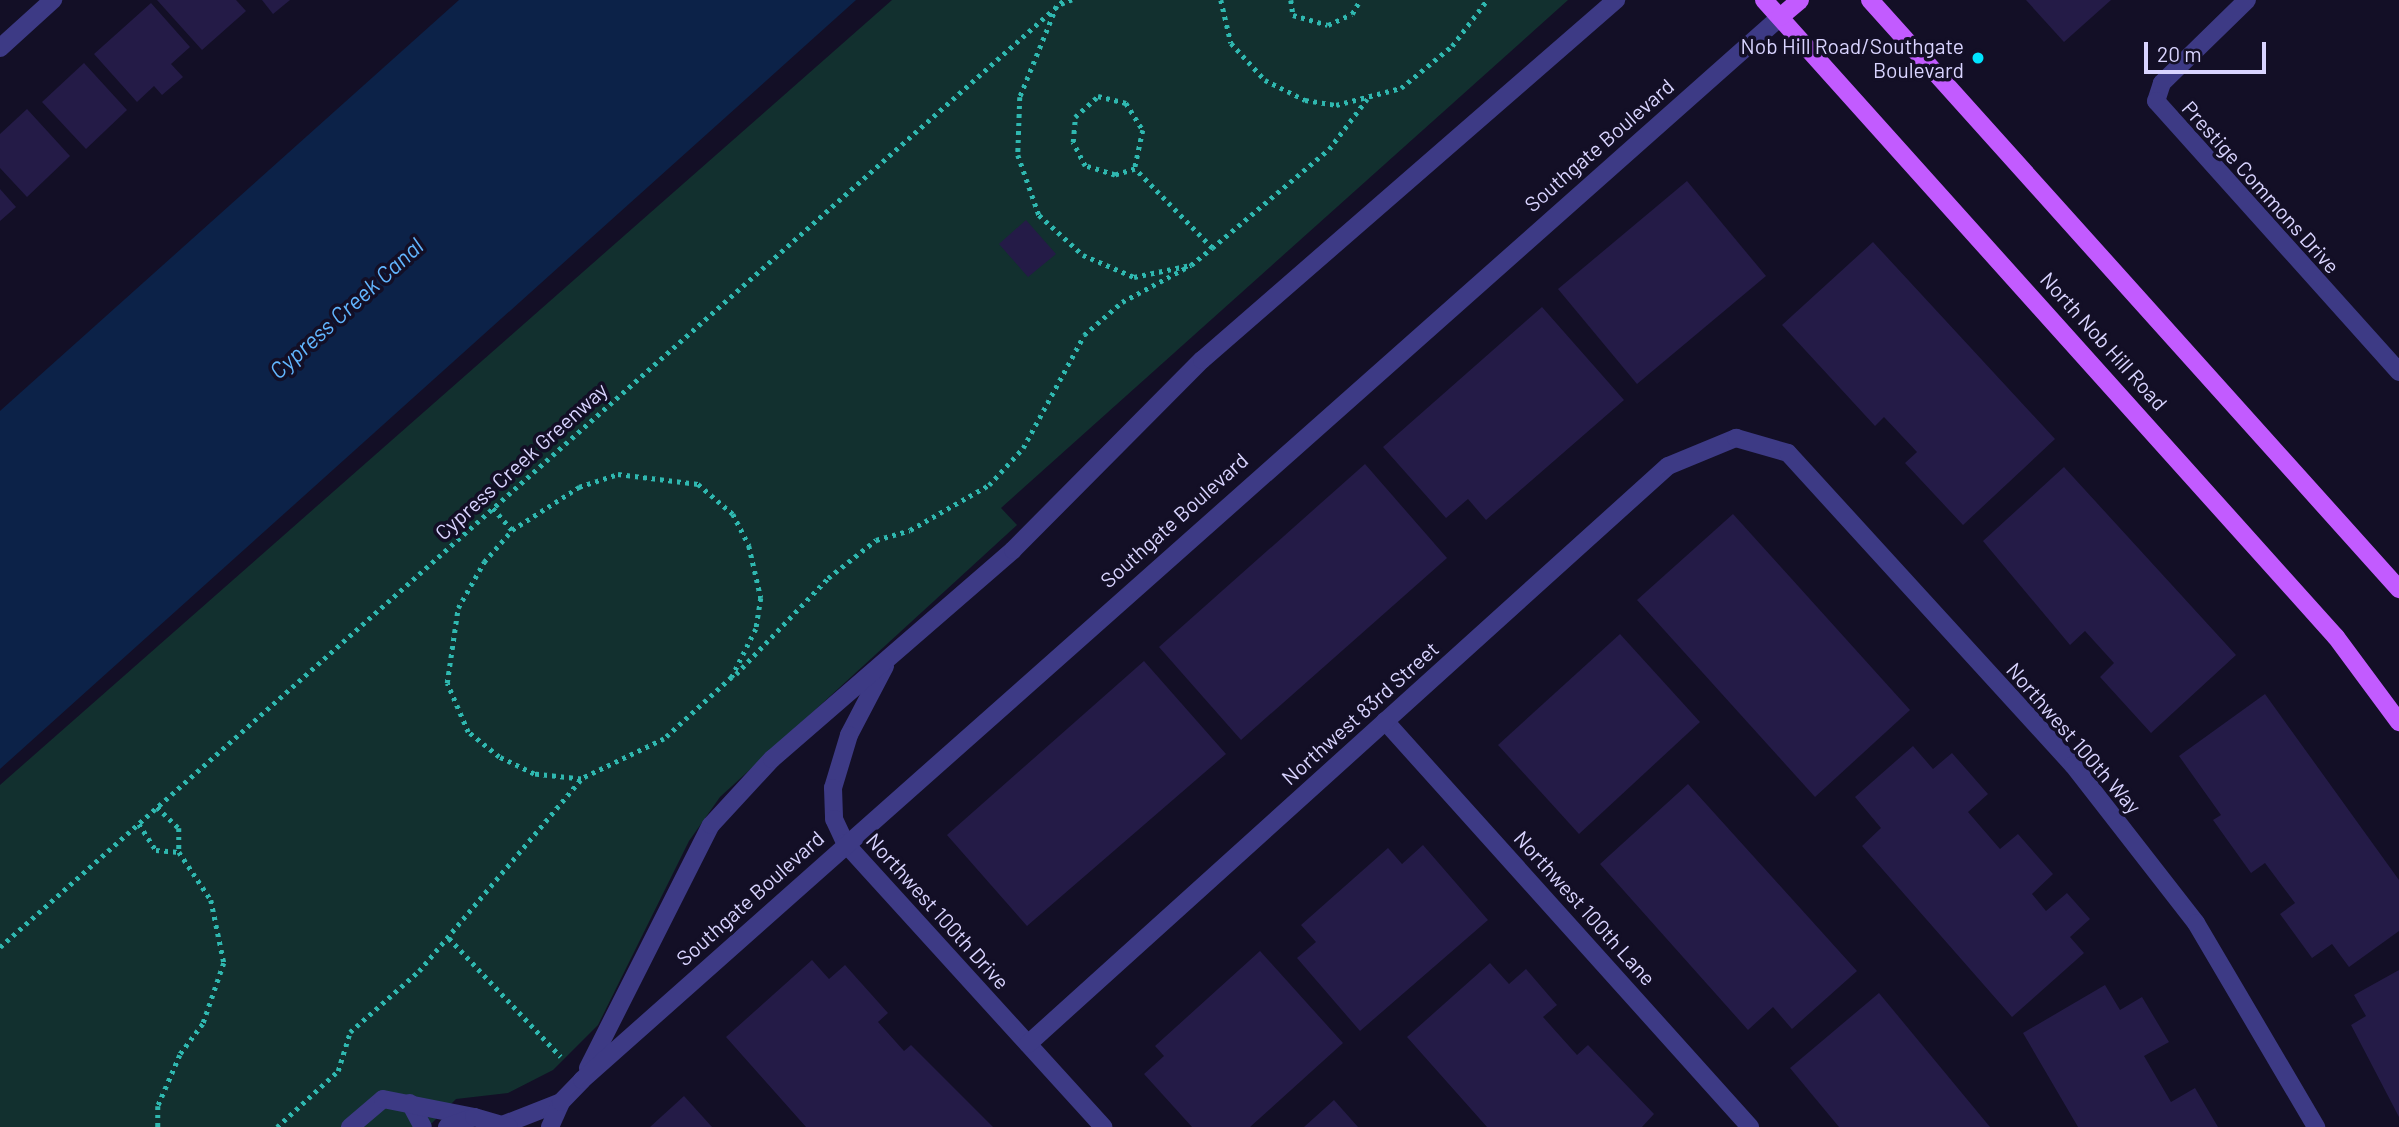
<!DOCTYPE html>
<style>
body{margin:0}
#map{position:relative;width:2399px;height:1127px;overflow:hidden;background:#130f26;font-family:Barlow,sans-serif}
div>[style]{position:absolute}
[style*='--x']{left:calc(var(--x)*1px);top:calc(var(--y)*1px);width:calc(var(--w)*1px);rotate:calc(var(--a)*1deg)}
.green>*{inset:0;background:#12302f}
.water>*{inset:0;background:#0c2248}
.building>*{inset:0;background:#241b47}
.path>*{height:4.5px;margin-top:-2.25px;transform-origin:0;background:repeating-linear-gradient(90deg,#2fb8b0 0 3.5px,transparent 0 8.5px)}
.minor>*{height:18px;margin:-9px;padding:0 9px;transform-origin:9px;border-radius:9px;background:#3d3a85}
.major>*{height:18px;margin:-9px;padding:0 9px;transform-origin:9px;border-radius:9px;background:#c25bff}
.dots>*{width:19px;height:19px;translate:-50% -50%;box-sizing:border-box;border:4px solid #130f26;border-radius:50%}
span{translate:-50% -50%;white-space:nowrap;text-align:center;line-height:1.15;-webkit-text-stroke:7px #130f26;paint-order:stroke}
.poi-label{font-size:21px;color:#d9d4ff}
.right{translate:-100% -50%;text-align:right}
.street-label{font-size:21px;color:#d9d4ff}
.water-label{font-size:23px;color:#62b6ff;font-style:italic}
.scale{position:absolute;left:2144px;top:42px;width:122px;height:32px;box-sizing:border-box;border:4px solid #d9d4ff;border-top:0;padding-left:9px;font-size:21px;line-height:24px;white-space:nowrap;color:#d9d4ff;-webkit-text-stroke:5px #130f26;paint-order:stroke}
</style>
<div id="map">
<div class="green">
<div style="clip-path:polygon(892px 0,1568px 0,1001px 508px,1017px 525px,720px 797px,689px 841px,598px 1025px,553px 1070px,508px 1093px,456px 1099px,428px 1127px,0 1127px,0 785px)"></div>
</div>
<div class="water">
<div style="clip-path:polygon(459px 0,856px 0,0 769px,0 411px)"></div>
</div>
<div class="building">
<div style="clip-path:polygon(157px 0,236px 0,246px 11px,202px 50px)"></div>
<div style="clip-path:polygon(262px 0,290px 0,273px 14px)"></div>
<div style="clip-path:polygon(2026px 0,2111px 0,2064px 42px)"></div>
<div style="clip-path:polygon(151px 3px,190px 47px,171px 64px,183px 77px,162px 95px,154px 86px,137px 102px,94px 54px)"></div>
<div style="clip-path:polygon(84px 63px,127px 110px,86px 149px,42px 102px)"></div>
<div style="clip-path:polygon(27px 109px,70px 156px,27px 197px,0 168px,0 134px)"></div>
<div style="clip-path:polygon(1687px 181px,1766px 276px,1637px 384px,1558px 289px)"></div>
<div style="clip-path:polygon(0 189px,16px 207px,0 221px)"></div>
<div style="clip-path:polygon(1026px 220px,1056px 254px,1028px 277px,999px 244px)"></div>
<div style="clip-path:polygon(1873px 242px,2055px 439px,1963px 525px,1905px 463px,1917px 452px,1884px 417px,1875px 426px,1782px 325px)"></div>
<div style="clip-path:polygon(1542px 307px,1624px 400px,1486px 520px,1468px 499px,1446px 518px,1383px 447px)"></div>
<div style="clip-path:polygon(1365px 464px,1447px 558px,1241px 740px,1159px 647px)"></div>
<div style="clip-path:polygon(2064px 467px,2236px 655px,2151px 733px,2100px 677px,2114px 663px,2085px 631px,2070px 645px,1983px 541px)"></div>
<div style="clip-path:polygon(1733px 514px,1910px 710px,1815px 797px,1637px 600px)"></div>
<div style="clip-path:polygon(1620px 634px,1700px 722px,1579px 834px,1498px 745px)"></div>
<div style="clip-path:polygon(1144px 661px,1226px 754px,1027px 926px,947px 835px)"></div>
<div style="clip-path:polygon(2265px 694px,2399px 880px,2399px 931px,2349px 967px,2332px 944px,2312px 958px,2280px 914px,2295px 903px,2265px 863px,2251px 873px,2213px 820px,2221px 815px,2179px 756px)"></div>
<div style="clip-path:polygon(1913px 746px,1933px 769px,1952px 753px,1988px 794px,1968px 812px,2000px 849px,2018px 834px,2053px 874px,2032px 894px,2046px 911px,2067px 893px,2090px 919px,2070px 937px,2084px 953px,2012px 1017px,1862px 846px,1881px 828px,1855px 797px)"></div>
<div style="clip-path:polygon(1688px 784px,1857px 971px,1792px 1029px,1773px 1007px,1748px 1030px,1600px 864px)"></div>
<div style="clip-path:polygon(1423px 845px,1488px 920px,1360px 1031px,1297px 958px,1316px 942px,1301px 925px,1388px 848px,1402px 864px)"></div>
<div style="clip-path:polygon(1260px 951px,1343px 1043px,1250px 1127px,1192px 1127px,1144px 1074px,1164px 1056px,1155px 1046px)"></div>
<div style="clip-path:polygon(812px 960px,829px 979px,845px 965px,888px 1013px,878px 1022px,904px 1051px,911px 1045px,993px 1127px,806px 1127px,726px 1037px)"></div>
<div style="clip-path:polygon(1490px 963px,1509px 984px,1526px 969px,1557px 1005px,1543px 1017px,1577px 1055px,1588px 1045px,1654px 1114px,1642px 1127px,1487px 1127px,1407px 1037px)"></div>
<div style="clip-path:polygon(2399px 970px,2399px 1117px,2351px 1025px,2366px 1016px,2354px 995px)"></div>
<div style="clip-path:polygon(2105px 985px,2120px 1010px,2142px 997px,2169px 1042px,2144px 1056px,2171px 1102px,2195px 1088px,2218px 1127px,2078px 1127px,2023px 1033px)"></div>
<div style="clip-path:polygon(1879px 993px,1990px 1127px,1839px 1127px,1790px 1068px)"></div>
<div style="clip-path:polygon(684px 1096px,712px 1127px,650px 1127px)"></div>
<div style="clip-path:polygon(1334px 1100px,1358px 1127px,1304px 1127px)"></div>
</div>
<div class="path">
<div style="--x:1072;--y:0;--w:16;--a:158"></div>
<div style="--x:1057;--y:6;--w:98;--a:112.1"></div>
<div style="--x:1020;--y:97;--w:58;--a:92"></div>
<div style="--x:1018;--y:155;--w:64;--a:70.7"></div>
<div style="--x:1039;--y:215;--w:59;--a:42.3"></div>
<div style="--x:1083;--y:255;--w:56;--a:23.3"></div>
<div style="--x:1134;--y:277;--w:58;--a:-11.9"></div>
<div style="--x:1191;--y:265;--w:27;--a:-39"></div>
<div style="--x:1212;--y:248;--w:110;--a:-134.3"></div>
<div style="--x:1221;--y:0;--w:44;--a:76.9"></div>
<div style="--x:1231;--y:43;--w:50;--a:47.4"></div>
<div style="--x:1265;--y:80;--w:45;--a:26.6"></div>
<div style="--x:1305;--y:100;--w:31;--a:9"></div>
<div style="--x:1336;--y:105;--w:67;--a:-14.7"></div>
<div style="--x:1401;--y:88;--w:66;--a:-39.5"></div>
<div style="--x:1452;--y:46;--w:58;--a:-52.7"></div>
<div style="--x:1291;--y:0;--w:15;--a:82"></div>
<div style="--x:1293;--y:15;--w:36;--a:16"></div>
<div style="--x:1328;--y:25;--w:26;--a:-25"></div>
<div style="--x:1352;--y:14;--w:16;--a:-60"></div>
<div style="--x:1098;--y:96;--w:29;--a:14"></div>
<div style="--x:1126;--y:103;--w:32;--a:58"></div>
<div style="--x:1143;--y:130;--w:40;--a:102"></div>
<div style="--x:1135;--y:169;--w:21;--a:163"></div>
<div style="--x:1115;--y:175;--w:31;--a:-163"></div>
<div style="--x:1085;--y:166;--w:27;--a:-117"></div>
<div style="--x:1073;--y:142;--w:25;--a:-85"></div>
<div style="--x:1075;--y:117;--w:31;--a:-42"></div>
<div style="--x:1212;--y:248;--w:153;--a:-40.2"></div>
<div style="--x:1329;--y:149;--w:63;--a:-52.8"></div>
<div style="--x:618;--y:474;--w:81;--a:7.1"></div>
<div style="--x:698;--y:484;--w:46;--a:40.6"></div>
<div style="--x:733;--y:514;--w:36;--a:63"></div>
<div style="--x:749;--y:546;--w:53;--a:77"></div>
<div style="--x:761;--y:598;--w:31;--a:99"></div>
<div style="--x:756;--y:629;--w:54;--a:116.6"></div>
<div style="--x:732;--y:677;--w:92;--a:137.6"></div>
<div style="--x:664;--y:739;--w:92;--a:154.3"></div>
<div style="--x:581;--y:779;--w:47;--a:-173.9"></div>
<div style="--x:534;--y:774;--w:39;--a:-154"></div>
<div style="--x:499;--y:757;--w:40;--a:-141"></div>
<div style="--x:468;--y:732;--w:53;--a:-113.2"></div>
<div style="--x:447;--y:683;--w:76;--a:-81.7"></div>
<div style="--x:458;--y:608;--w:53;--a:-60.5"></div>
<div style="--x:484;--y:562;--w:43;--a:-48.8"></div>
<div style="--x:512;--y:530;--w:80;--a:-32.7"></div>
<div style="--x:579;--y:487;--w:41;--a:-18.4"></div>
<div style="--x:493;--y:508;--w:29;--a:49"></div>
<div style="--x:736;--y:674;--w:133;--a:-46.2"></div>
<div style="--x:828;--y:578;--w:61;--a:-38.4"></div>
<div style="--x:876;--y:540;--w:35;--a:-16"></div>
<div style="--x:910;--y:530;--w:91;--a:-29.7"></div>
<div style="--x:989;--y:485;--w:50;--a:-47.4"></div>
<div style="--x:1023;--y:448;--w:128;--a:-61.6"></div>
<div style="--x:1084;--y:335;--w:50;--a:-41"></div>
<div style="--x:1122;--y:302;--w:78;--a:-28.2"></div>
<div style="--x:157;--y:807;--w:30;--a:44"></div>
<div style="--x:179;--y:828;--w:24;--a:90"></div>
<div style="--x:179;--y:852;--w:58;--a:56.3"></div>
<div style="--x:211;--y:900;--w:64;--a:78.3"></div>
<div style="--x:224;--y:963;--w:65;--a:109"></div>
<div style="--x:203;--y:1024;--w:39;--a:127"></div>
<div style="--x:180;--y:1055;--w:56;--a:113.3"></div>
<div style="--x:158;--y:1106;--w:21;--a:90"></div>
<div style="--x:139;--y:824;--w:31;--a:57"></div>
<div style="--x:156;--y:850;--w:23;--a:5"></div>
<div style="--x:449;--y:938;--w:163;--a:46.7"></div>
<div style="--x:0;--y:947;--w:1424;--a:-41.67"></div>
<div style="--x:277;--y:1127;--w:83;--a:-42.6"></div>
<div style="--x:338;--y:1071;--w:41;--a:-72.9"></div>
<div style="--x:350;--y:1032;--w:92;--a:-41.5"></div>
<div style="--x:419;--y:971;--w:251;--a:-49.8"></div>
</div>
<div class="minor">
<div style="--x:2247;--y:0;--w:119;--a:135.7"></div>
<div style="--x:2162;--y:83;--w:19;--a:108"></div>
<div style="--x:2156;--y:101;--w:364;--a:48.1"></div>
<div style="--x:0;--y:48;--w:72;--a:-42.2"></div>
<div style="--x:885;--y:666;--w:78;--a:117.6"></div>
<div style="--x:849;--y:735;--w:55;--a:106.8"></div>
<div style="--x:833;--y:788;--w:31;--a:88"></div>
<div style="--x:834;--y:819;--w:26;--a:65"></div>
<div style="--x:845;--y:843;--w:384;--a:47.7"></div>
<div style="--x:1385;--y:721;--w:546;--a:48.04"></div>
<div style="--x:1028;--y:1044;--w:862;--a:-42.09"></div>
<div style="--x:1668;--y:466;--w:74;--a:-22.4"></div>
<div style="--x:1736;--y:438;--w:54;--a:16.1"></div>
<div style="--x:1788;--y:453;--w:423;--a:47.6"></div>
<div style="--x:2073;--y:765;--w:200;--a:52.1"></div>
<div style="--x:2196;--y:923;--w:237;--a:59.5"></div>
<div style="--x:588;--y:1068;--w:272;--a:-63.2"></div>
<div style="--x:711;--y:825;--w:90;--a:-47.3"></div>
<div style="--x:772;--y:759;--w:319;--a:-40.9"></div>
<div style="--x:1013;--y:550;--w:268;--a:-45.2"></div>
<div style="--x:1202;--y:360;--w:549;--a:-41.01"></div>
<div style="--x:410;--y:1103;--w:27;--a:62"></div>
<div style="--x:505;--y:1124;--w:60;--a:-21.4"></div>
<div style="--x:350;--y:1127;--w:43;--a:-40.3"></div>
<div style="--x:383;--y:1099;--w:93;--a:11.2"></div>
<div style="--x:447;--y:1127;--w:29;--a:-20"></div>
<div style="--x:474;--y:1117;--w:36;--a:16"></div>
<div style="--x:550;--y:1127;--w:27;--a:-66"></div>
<div style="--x:561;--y:1102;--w:30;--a:-46"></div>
<div style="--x:582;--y:1080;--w:1602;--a:-41.58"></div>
</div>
<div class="major">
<div style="--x:1764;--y:0;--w:856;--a:48.08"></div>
<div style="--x:2336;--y:637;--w:106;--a:53.5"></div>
<div style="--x:1870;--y:0;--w:792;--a:48.07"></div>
<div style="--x:1780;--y:17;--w:26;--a:-40"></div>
</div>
<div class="dots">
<div style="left:1978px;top:58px;background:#00e5ff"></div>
</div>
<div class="poi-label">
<span class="right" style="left:1964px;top:58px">Nob Hill Road/Southgate<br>Boulevard</span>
</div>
<div class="street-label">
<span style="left:1599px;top:145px;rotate:-41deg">Southgate Boulevard</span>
<span style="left:2261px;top:187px;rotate:48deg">Prestige Commons Drive</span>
<span style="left:2104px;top:341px;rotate:48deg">North Nob Hill Road</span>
<span style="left:521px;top:461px;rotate:-42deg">Cypress Creek Greenway</span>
<span style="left:1174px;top:520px;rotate:-42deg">Southgate Boulevard</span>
<span style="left:1360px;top:713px;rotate:-42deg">Northwest 83rd Street</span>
<span style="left:2074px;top:738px;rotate:49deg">Northwest 100th Way</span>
<span style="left:750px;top:898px;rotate:-42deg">Southgate Boulevard</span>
<span style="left:1585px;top:908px;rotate:48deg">Northwest 100th Lane</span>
<span style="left:938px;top:911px;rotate:48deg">Northwest 100th Drive</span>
</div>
<div class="water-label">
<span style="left:346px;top:308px;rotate:-42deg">Cypress Creek Canal</span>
</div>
<div class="scale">20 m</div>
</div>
